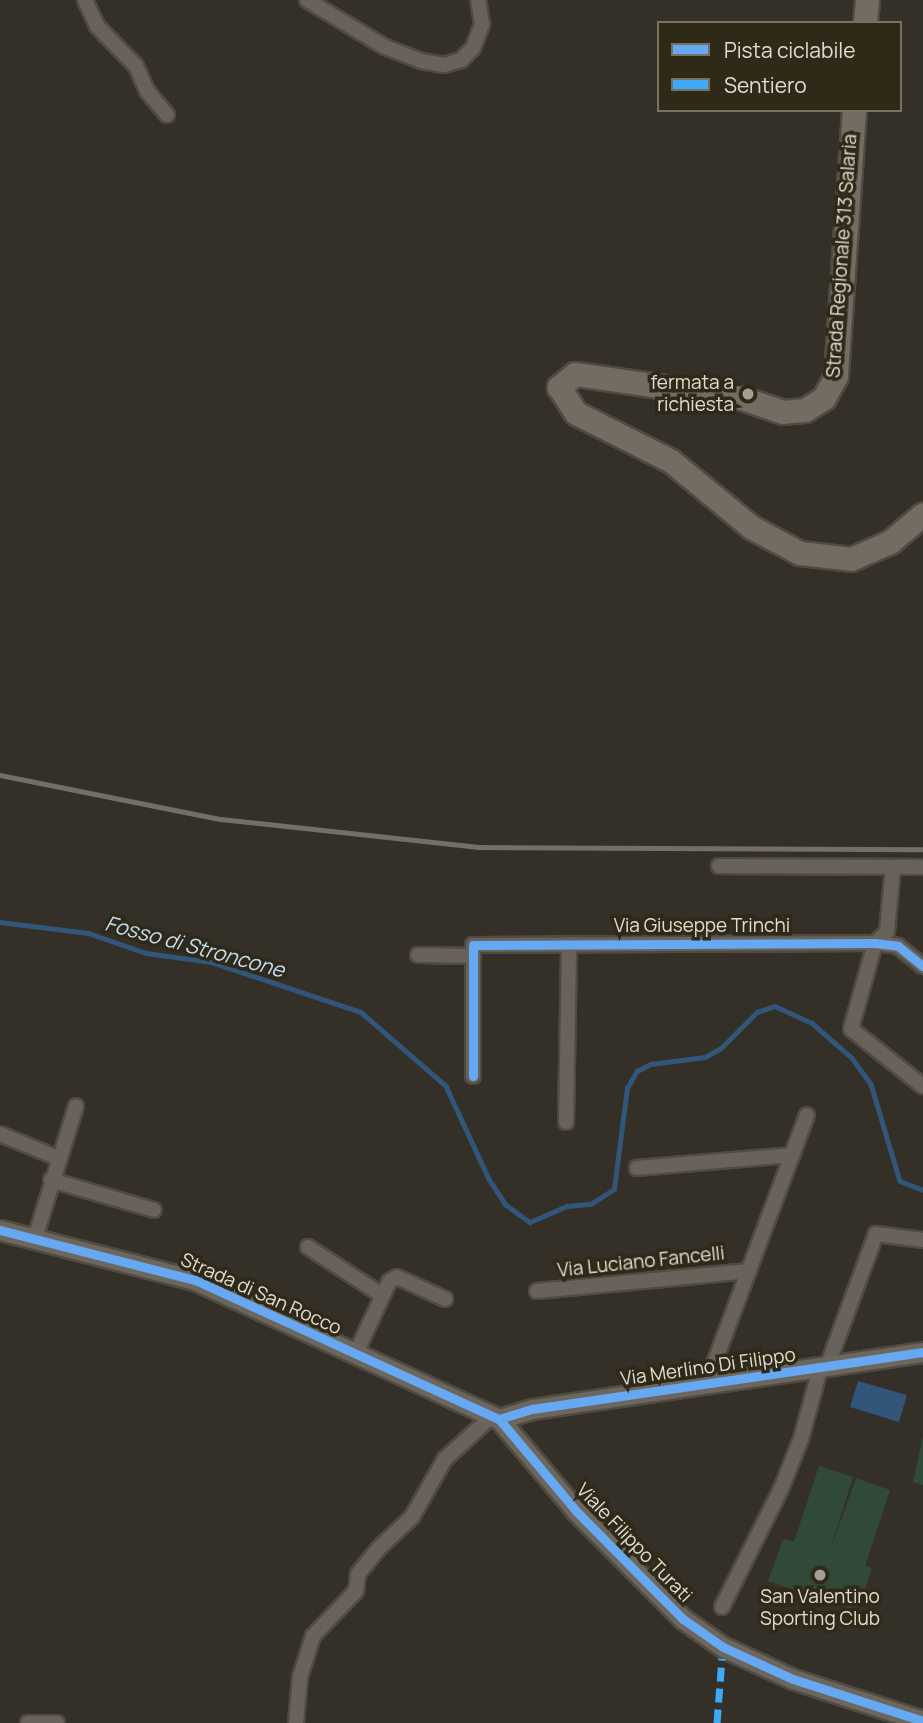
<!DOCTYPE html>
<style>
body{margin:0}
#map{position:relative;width:923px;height:1723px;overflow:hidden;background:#343027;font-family:Manrope,sans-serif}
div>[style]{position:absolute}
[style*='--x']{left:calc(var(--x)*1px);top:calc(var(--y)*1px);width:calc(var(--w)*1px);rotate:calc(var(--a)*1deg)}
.green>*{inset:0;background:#314a37}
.water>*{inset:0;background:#32557a}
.stream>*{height:4.5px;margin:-2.25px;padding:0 2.25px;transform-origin:2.25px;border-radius:2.25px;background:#32557a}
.roads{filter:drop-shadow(2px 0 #4f4b43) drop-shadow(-2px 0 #4f4b43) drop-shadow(0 2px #4f4b43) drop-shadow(0 -2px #4f4b43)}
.street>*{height:14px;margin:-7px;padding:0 7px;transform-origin:7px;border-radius:7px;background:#68625b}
.secondary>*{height:19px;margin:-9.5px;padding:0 9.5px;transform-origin:9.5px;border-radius:9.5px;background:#6c665d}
.primary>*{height:23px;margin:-11.5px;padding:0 11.5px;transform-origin:11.5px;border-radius:11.5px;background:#746c62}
.rail>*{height:4.5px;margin:-2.25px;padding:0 2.25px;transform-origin:2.25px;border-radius:2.25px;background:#726e68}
.quiet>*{height:7px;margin-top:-3.5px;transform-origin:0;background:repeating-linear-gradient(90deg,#3fa9f5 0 14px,transparent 0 21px)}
.cycleway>*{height:9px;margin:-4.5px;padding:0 4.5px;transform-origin:4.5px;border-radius:4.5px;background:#66a8f1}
.dots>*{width:19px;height:19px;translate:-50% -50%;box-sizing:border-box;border:4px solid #2f2918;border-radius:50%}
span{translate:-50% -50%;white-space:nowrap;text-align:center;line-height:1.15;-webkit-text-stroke:7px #2f2918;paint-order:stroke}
.street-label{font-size:19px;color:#e0dcd2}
.poi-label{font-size:19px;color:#e0dcd2}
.right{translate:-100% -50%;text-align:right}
.water-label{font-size:21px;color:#c2daf4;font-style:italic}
.legend{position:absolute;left:657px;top:21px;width:245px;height:91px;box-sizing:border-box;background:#2f2918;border:2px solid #767162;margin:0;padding:9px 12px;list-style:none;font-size:21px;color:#e0dcd2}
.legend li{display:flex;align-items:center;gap:14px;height:35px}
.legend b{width:35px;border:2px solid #767162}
</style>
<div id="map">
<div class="green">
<div style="clip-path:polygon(923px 1436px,923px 1485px,913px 1482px)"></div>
<div style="clip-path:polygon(819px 1466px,853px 1477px,829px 1554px,856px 1478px,890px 1490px,865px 1566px,872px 1568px,857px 1612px,768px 1581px,783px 1539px,794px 1542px)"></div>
</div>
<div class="water">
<div style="clip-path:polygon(858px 1381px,907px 1395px,899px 1422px,850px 1407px)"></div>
</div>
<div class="stream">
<div style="--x:0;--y:922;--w:89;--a:7.1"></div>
<div style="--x:88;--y:933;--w:61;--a:19"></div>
<div style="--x:146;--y:953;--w:66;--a:7.9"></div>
<div style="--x:211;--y:962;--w:158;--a:18.4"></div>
<div style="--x:361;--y:1012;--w:113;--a:41"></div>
<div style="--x:446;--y:1086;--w:102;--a:65.2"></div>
<div style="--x:489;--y:1179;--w:30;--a:57"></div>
<div style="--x:505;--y:1204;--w:31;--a:36"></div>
<div style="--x:530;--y:1222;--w:40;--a:-23.4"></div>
<div style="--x:567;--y:1206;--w:24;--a:-5"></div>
<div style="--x:591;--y:1204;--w:27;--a:-33"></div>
<div style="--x:614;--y:1189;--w:102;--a:-82.7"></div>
<div style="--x:627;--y:1088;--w:20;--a:-60"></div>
<div style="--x:637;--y:1071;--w:16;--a:-27"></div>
<div style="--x:651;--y:1064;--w:54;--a:-7.4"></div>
<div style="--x:705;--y:1057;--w:18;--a:-29"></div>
<div style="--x:721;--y:1048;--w:51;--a:-45"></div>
<div style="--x:757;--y:1012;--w:19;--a:-18"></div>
<div style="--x:775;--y:1006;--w:41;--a:24.7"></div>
<div style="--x:812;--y:1023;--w:53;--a:41.2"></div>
<div style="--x:852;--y:1058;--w:32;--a:54"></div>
<div style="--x:871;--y:1084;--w:101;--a:73.4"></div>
<div style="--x:900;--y:1181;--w:25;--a:21"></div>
</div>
<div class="roads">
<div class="street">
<div style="--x:85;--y:0;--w:29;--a:65"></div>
<div style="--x:97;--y:26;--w:56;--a:45.7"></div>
<div style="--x:136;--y:66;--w:27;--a:66"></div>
<div style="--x:147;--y:91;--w:31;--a:50"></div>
<div style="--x:307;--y:0;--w:91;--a:31.1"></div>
<div style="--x:385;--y:47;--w:39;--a:21"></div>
<div style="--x:421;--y:61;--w:23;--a:10"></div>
<div style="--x:444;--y:65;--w:18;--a:-16"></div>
<div style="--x:461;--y:60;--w:17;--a:-45"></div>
<div style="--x:473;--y:48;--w:26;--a:-69"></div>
<div style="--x:482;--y:24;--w:24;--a:-99"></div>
<div style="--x:719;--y:866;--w:204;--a:0.3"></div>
<div style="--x:893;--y:867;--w:65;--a:95.3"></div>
<div style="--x:887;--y:932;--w:16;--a:137"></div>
<div style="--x:875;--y:943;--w:89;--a:105.6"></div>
<div style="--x:851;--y:1029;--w:92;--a:38.4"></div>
<div style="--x:418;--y:955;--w:55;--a:1"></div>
<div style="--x:473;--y:1076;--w:131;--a:-90"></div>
<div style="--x:473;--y:945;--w:402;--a:-0.3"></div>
<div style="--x:875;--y:943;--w:23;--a:7"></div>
<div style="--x:898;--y:946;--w:32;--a:39"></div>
<div style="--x:566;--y:1122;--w:178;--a:-89"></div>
<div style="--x:0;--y:1134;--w:63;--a:22.5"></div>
<div style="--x:637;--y:1168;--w:156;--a:-4.8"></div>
<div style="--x:51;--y:1180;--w:107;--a:16.2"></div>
<div style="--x:35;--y:1238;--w:138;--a:-72.7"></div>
<div style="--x:308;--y:1247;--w:86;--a:33.1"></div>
<div style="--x:537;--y:1291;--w:213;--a:-5.4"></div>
<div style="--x:355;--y:1355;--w:81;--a:-65"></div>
<div style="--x:389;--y:1282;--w:9;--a:-32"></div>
<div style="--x:397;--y:1277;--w:53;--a:24.6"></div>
<div style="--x:827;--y:1367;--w:142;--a:-69.8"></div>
<div style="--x:876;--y:1234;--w:47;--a:7.3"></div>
<div style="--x:706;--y:1385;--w:288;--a:-69.5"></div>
<div style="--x:722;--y:1607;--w:132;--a:-63.4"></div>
<div style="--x:781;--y:1489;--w:54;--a:-68.2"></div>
<div style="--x:801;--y:1439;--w:73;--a:-74.8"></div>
<div style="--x:28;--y:1723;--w:29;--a:0"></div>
<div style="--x:296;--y:1723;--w:46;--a:-85"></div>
<div style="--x:300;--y:1677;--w:43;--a:-72.4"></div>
<div style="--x:313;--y:1636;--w:62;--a:-46.3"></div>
<div style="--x:356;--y:1591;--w:17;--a:-83"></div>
<div style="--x:358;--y:1574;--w:32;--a:-51"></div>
<div style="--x:378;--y:1549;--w:47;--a:-43.3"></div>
<div style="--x:412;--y:1517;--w:67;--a:-60.4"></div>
<div style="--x:445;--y:1459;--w:62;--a:-42.4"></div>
</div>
<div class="secondary">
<div style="--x:0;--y:1230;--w:201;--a:14.4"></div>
<div style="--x:195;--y:1280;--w:334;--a:24.6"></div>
<div style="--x:499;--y:1419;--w:121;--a:50"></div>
<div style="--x:577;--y:1512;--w:151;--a:45.3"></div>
<div style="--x:683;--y:1619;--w:49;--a:35"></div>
<div style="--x:723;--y:1647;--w:77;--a:24.6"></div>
<div style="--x:793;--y:1679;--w:137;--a:17.9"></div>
<div style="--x:499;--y:1419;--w:34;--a:-17"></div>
<div style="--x:532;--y:1409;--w:395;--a:-8.3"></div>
</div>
<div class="primary">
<div style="--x:865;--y:23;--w:23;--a:-85"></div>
<div style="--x:854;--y:110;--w:267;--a:93.9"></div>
<div style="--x:836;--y:376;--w:25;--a:119"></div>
<div style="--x:824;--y:398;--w:22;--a:148"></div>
<div style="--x:805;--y:410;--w:22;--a:175"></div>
<div style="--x:783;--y:412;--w:43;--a:-161.1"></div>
<div style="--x:742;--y:398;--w:169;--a:-171.8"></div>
<div style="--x:575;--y:374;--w:21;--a:141"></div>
<div style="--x:559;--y:387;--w:31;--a:57"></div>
<div style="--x:576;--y:413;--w:106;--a:26.8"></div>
<div style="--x:671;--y:461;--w:104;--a:39.5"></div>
<div style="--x:751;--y:527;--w:55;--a:28"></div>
<div style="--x:800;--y:553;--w:51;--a:6.7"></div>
<div style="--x:851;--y:559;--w:43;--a:-23.6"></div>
<div style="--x:890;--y:542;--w:43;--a:-40.3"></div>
</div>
</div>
<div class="rail">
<div style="--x:0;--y:775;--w:225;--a:11.3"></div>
<div style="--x:221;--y:819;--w:259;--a:6.2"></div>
<div style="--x:478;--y:847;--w:445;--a:0.3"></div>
</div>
<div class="quiet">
<div style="--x:717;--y:1723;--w:65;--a:-85.6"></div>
</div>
<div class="cycleway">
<div style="--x:473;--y:1076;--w:131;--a:-90"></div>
<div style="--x:473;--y:945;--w:402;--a:-0.3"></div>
<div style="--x:875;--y:943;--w:23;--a:7"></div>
<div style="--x:898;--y:946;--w:32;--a:39"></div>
<div style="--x:0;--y:1230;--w:201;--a:14.4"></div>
<div style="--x:195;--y:1280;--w:334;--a:24.6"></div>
<div style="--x:499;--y:1419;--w:121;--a:50"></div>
<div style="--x:577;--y:1512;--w:151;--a:45.3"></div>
<div style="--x:683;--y:1619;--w:49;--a:35"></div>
<div style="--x:723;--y:1647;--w:77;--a:24.6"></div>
<div style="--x:793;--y:1679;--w:137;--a:17.9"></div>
<div style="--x:499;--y:1419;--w:34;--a:-17"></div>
<div style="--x:532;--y:1409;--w:395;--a:-8.3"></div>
</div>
<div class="dots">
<div style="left:748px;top:394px;background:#a4a096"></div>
<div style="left:820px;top:1575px;background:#a4a096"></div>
</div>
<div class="street-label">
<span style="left:842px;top:256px;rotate:-86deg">Strada Regionale 313 Salaria</span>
<span style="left:702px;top:926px">Via Giuseppe Trinchi</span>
<span style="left:641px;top:1262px;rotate:-6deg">Via Luciano Fancelli</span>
<span style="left:261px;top:1294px;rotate:24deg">Strada di San Rocco</span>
<span style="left:708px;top:1367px;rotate:-8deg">Via Merlino Di Filippo</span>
<span style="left:634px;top:1543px;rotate:46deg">Viale Filippo Turati</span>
</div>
<div class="poi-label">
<span class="right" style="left:734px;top:394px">fermata a<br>richiesta</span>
<span style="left:820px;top:1608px">San Valentino<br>Sporting Club</span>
</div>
<div class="water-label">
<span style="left:195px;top:946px;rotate:15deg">Fosso di Stroncone</span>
</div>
<ul class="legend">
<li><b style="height:9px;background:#66a8f1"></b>Pista ciclabile</li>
<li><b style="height:9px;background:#3fa9f5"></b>Sentiero</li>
</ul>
</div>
